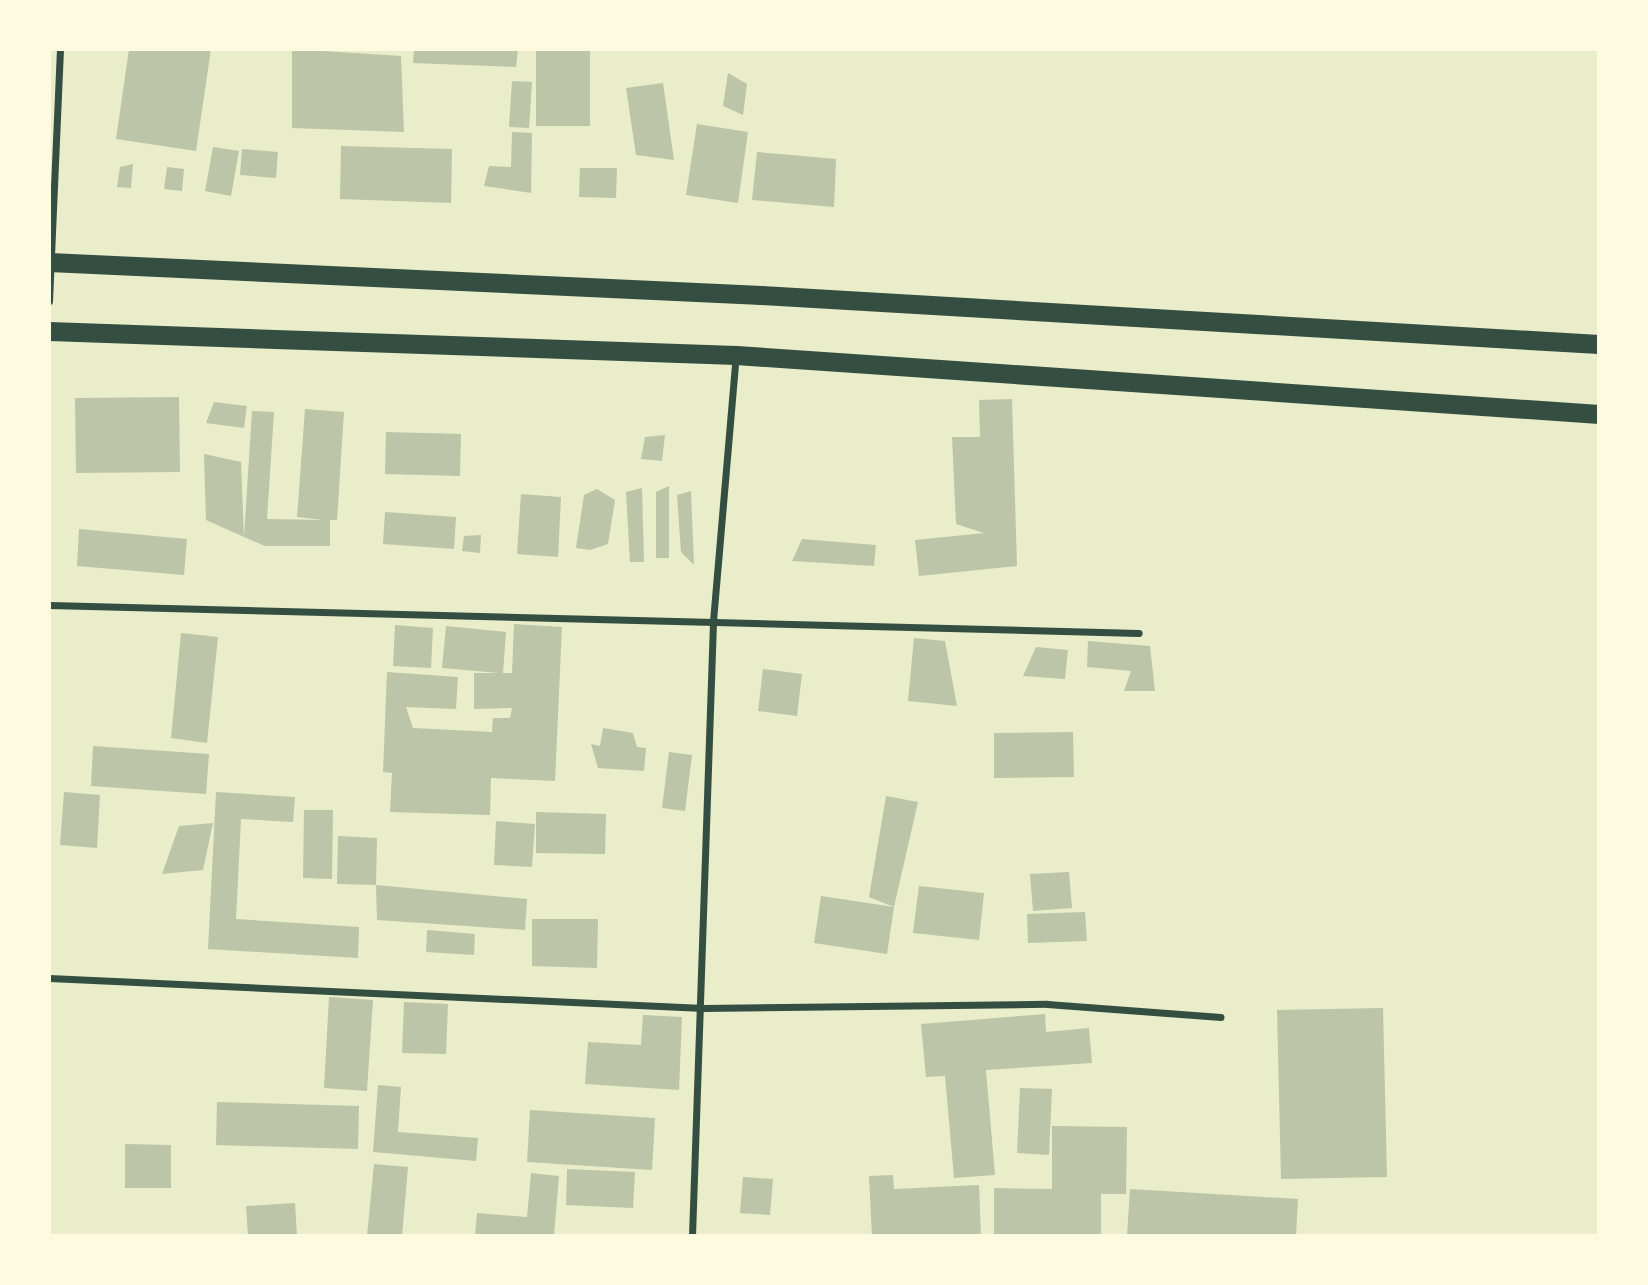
<!DOCTYPE html>
<style>
body{margin:0}
#map{position:relative;width:1648px;height:1285px;overflow:hidden;background:#e9edc9;font-family:"Varela Round",sans-serif}
div>[style]{position:absolute}
[style*='--x']{left:calc(var(--x)*1px);top:calc(var(--y)*1px);width:calc(var(--w)*1px);rotate:calc(var(--a)*1deg)}
.building>*{inset:0;background:#bcc5a7}
.minor>*{height:7px;margin:-3.5px;padding:0 3.5px;transform-origin:3.5px;border-radius:3.5px;background:#344e41}
.trunk>*{height:19px;margin:-9.5px;padding:0 9.5px;transform-origin:9.5px;border-radius:9.5px;background:#344e41}
span{translate:-50% -50%;white-space:nowrap;text-align:center;line-height:1.15;-webkit-text-stroke:7px #fefae0;paint-order:stroke}
.frame{position:absolute;inset:0;border:51px solid #fefae0;pointer-events:none}
</style>
<div id="map">
<div class="building">
<div style="clip-path:polygon(129px 49px,211px 49px,196px 151px,116px 139px)"></div>
<div style="clip-path:polygon(292px 49px,401px 56px,404px 132px,292px 128px)"></div>
<div style="clip-path:polygon(414px 49px,518px 49px,516px 67px,413px 63px)"></div>
<div style="clip-path:polygon(536px 49px,590px 49px,590px 126px,536px 126px)"></div>
<div style="clip-path:polygon(728px 73px,747px 84px,743px 115px,723px 106px)"></div>
<div style="clip-path:polygon(512px 81px,532px 82px,529px 128px,509px 127px)"></div>
<div style="clip-path:polygon(663px 83px,674px 160px,636px 155px,626px 88px)"></div>
<div style="clip-path:polygon(697px 124px,748px 132px,738px 203px,686px 195px)"></div>
<div style="clip-path:polygon(512px 132px,532px 133px,531px 193px,484px 186px,489px 166px,511px 167px)"></div>
<div style="clip-path:polygon(341px 146px,452px 149px,451px 203px,340px 199px)"></div>
<div style="clip-path:polygon(213px 147px,239px 151px,231px 196px,205px 191px)"></div>
<div style="clip-path:polygon(242px 149px,278px 152px,276px 178px,240px 175px)"></div>
<div style="clip-path:polygon(757px 152px,836px 159px,834px 207px,752px 200px)"></div>
<div style="clip-path:polygon(133px 164px,131px 188px,117px 187px,120px 167px)"></div>
<div style="clip-path:polygon(167px 167px,184px 169px,182px 191px,164px 189px)"></div>
<div style="clip-path:polygon(580px 168px,617px 168px,616px 198px,579px 197px)"></div>
<div style="clip-path:polygon(179px 397px,180px 472px,76px 473px,75px 398px)"></div>
<div style="clip-path:polygon(1012px 399px,1017px 566px,919px 576px,915px 540px,984px 533px,956px 524px,952px 437px,980px 437px,979px 400px)"></div>
<div style="clip-path:polygon(214px 402px,247px 406px,244px 428px,206px 423px)"></div>
<div style="clip-path:polygon(305px 409px,344px 412px,337px 520px,330px 520px,330px 546px,265px 546px,244px 537px,252px 411px,274px 412px,267px 519px,323px 520px,297px 517px)"></div>
<div style="clip-path:polygon(386px 432px,461px 434px,460px 476px,385px 474px)"></div>
<div style="clip-path:polygon(665px 435px,662px 461px,641px 459px,645px 437px)"></div>
<div style="clip-path:polygon(204px 454px,241px 462px,244px 537px,206px 520px)"></div>
<div style="clip-path:polygon(669px 486px,669px 558px,656px 558px,656px 492px)"></div>
<div style="clip-path:polygon(642px 488px,644px 562px,630px 562px,626px 492px)"></div>
<div style="clip-path:polygon(597px 489px,615px 500px,608px 544px,590px 550px,576px 548px,584px 495px)"></div>
<div style="clip-path:polygon(691px 491px,694px 565px,681px 552px,677px 495px)"></div>
<div style="clip-path:polygon(521px 494px,561px 497px,558px 557px,517px 554px)"></div>
<div style="clip-path:polygon(385px 512px,456px 517px,454px 549px,383px 544px)"></div>
<div style="clip-path:polygon(79px 529px,187px 539px,184px 575px,77px 566px)"></div>
<div style="clip-path:polygon(481px 535px,480px 553px,462px 551px,464px 536px)"></div>
<div style="clip-path:polygon(802px 539px,876px 545px,874px 566px,792px 561px)"></div>
<div style="clip-path:polygon(514px 624px,562px 627px,555px 781px,491px 778px,490px 815px,390px 812px,392px 773px,383px 772px,387px 672px,458px 677px,456px 709px,406px 707px,413px 728px,492px 732px,493px 718px,510px 718px,512px 708px,474px 709px,474px 673px,499px 673px,442px 668px,446px 626px,506px 632px,503px 673px,512px 673px)"></div>
<div style="clip-path:polygon(395px 625px,433px 628px,431px 668px,393px 666px)"></div>
<div style="clip-path:polygon(181px 633px,218px 637px,207px 743px,171px 738px)"></div>
<div style="clip-path:polygon(914px 638px,945px 641px,957px 706px,908px 701px)"></div>
<div style="clip-path:polygon(1088px 641px,1150px 646px,1155px 691px,1124px 691px,1131px 671px,1087px 667px)"></div>
<div style="clip-path:polygon(1036px 647px,1068px 650px,1065px 679px,1023px 676px)"></div>
<div style="clip-path:polygon(763px 669px,802px 674px,797px 716px,758px 711px)"></div>
<div style="clip-path:polygon(603px 728px,633px 733px,637px 747px,646px 748px,644px 771px,598px 768px,591px 744px,600px 746px)"></div>
<div style="clip-path:polygon(1073px 732px,1074px 777px,994px 778px,994px 733px)"></div>
<div style="clip-path:polygon(93px 746px,209px 754px,206px 794px,91px 786px)"></div>
<div style="clip-path:polygon(669px 752px,692px 755px,685px 811px,662px 808px)"></div>
<div style="clip-path:polygon(64px 792px,100px 795px,97px 848px,60px 845px)"></div>
<div style="clip-path:polygon(216px 792px,295px 797px,293px 822px,241px 819px,236px 919px,359px 927px,358px 958px,208px 949px)"></div>
<div style="clip-path:polygon(886px 796px,918px 802px,894px 907px,869px 897px)"></div>
<div style="clip-path:polygon(304px 810px,333px 810px,332px 879px,303px 878px)"></div>
<div style="clip-path:polygon(536px 812px,606px 814px,605px 854px,536px 853px)"></div>
<div style="clip-path:polygon(496px 821px,535px 824px,532px 867px,494px 865px)"></div>
<div style="clip-path:polygon(213px 823px,203px 870px,162px 874px,179px 826px)"></div>
<div style="clip-path:polygon(338px 836px,377px 838px,376px 885px,337px 884px)"></div>
<div style="clip-path:polygon(1069px 872px,1072px 908px,1033px 911px,1030px 874px)"></div>
<div style="clip-path:polygon(376px 885px,527px 899px,525px 930px,377px 920px)"></div>
<div style="clip-path:polygon(919px 886px,984px 893px,979px 940px,913px 933px)"></div>
<div style="clip-path:polygon(821px 896px,894px 907px,887px 954px,814px 943px)"></div>
<div style="clip-path:polygon(1085px 912px,1087px 941px,1028px 943px,1027px 914px)"></div>
<div style="clip-path:polygon(532px 919px,598px 919px,597px 968px,532px 966px)"></div>
<div style="clip-path:polygon(427px 930px,475px 934px,474px 955px,426px 952px)"></div>
<div style="clip-path:polygon(329px 997px,373px 1000px,367px 1091px,324px 1088px)"></div>
<div style="clip-path:polygon(404px 1002px,448px 1004px,446px 1054px,402px 1053px)"></div>
<div style="clip-path:polygon(1383px 1008px,1387px 1177px,1281px 1179px,1277px 1010px)"></div>
<div style="clip-path:polygon(1045px 1014px,1046px 1032px,1089px 1028px,1092px 1063px,986px 1070px,995px 1175px,954px 1178px,945px 1076px,926px 1077px,921px 1024px)"></div>
<div style="clip-path:polygon(643px 1015px,682px 1017px,679px 1090px,585px 1084px,588px 1042px,641px 1045px)"></div>
<div style="clip-path:polygon(378px 1085px,401px 1087px,398px 1132px,478px 1138px,476px 1161px,373px 1152px)"></div>
<div style="clip-path:polygon(1020px 1088px,1052px 1089px,1049px 1155px,1017px 1153px)"></div>
<div style="clip-path:polygon(217px 1102px,359px 1106px,358px 1149px,216px 1145px)"></div>
<div style="clip-path:polygon(530px 1110px,655px 1118px,652px 1170px,527px 1162px)"></div>
<div style="clip-path:polygon(1052px 1126px,1127px 1127px,1126px 1194px,1101px 1194px,1101px 1236px,994px 1236px,994px 1188px,1052px 1189px)"></div>
<div style="clip-path:polygon(125px 1144px,171px 1145px,171px 1188px,125px 1188px)"></div>
<div style="clip-path:polygon(374px 1164px,408px 1167px,402px 1236px,367px 1236px)"></div>
<div style="clip-path:polygon(567px 1169px,635px 1172px,633px 1208px,566px 1205px)"></div>
<div style="clip-path:polygon(531px 1173px,559px 1176px,554px 1236px,475px 1236px,477px 1213px,527px 1217px)"></div>
<div style="clip-path:polygon(893px 1175px,894px 1189px,979px 1185px,981px 1235px,872px 1236px,869px 1176px)"></div>
<div style="clip-path:polygon(743px 1177px,773px 1179px,770px 1215px,740px 1213px)"></div>
<div style="clip-path:polygon(1130px 1189px,1298px 1199px,1296px 1236px,1127px 1236px)"></div>
<div style="clip-path:polygon(295px 1203px,297px 1236px,248px 1236px,246px 1206px)"></div>
</div>
<div class="minor">
<div style="--x:49;--y:301;--w:252;--a:-87.5"></div>
<div style="--x:49;--y:605;--w:1090;--a:1.47"></div>
<div style="--x:49;--y:978;--w:655;--a:2.63"></div>
<div style="--x:703;--y:1008;--w:344;--a:-0.7"></div>
<div style="--x:1047;--y:1004;--w:174;--a:4.3"></div>
<div style="--x:692;--y:1236;--w:615;--a:-88.04"></div>
<div style="--x:713;--y:621;--w:267;--a:-85.1"></div>
</div>
<div class="trunk">
<div style="--x:49;--y:262;--w:713;--a:2.65"></div>
<div style="--x:761;--y:295;--w:839;--a:3.35"></div>
<div style="--x:49;--y:331;--w:687;--a:2"></div>
<div style="--x:736;--y:355;--w:865;--a:3.91"></div>
</div>
<div class="frame"></div>
</div>
